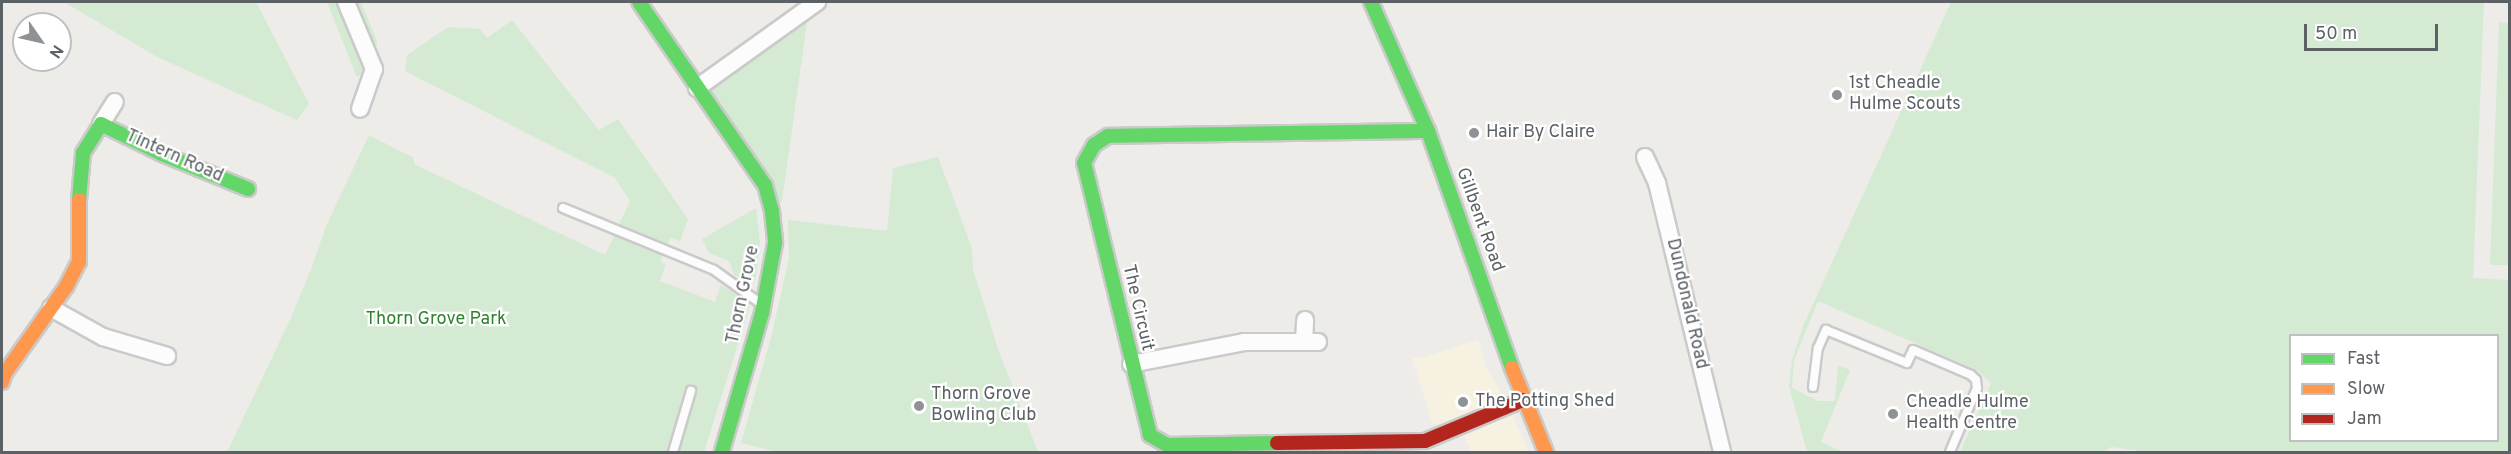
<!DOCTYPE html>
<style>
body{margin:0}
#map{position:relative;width:2511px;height:454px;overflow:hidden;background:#edece8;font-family:Overpass,sans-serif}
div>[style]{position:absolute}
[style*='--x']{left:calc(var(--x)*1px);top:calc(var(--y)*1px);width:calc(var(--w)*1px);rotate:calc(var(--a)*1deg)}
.commercial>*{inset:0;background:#f7f1e1}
.green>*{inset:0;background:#d5ead2}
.roads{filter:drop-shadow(2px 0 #cacaca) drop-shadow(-2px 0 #cacaca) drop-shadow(0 2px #cacaca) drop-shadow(0 -2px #cacaca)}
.lane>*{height:8px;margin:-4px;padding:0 4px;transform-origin:4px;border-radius:4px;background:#fcfcfc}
.street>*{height:16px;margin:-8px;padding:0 8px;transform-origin:8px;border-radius:8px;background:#fcfcfc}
.fast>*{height:14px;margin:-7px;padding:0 7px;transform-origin:7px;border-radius:7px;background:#63d668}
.slow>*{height:14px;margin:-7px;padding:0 7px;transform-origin:7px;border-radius:7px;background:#ff974d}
.jam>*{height:14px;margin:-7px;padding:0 7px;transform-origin:7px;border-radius:7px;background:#b3261e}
.dots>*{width:16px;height:16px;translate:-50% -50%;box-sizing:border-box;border:3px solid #fff;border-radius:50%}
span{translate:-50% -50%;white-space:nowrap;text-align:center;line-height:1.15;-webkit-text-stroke:4.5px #fff;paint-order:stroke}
.poi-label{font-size:18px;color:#5c6166}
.left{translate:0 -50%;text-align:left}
.street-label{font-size:18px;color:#5c6166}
.park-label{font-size:18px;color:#2f8330}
.frame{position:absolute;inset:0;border:3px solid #5c6166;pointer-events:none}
.legend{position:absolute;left:2289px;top:334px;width:210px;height:108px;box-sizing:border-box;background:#fff;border:2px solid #bec0c2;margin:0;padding:8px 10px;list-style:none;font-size:18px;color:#5c6166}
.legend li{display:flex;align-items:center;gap:12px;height:30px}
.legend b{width:30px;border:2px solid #bec0c2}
.north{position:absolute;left:12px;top:12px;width:60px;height:60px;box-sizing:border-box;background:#fff;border:2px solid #bec0c2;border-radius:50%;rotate:124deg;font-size:16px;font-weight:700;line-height:24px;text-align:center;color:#5c6166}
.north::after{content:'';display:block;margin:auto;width:21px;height:27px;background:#8f9294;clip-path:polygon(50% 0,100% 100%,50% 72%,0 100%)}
.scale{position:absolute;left:2304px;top:24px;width:134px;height:27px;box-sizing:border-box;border:3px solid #5c6166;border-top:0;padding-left:8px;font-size:18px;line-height:21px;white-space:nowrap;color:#5c6166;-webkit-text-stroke:4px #fff;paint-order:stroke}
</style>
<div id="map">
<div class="commercial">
<div style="clip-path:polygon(1478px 340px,1486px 366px,1513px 415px,1528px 452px,1471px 452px,1466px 439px,1432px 422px,1412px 358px,1421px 358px)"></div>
</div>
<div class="green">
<div style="clip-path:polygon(64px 2px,256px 2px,309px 104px,297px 120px,159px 58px)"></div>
<div style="clip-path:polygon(327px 2px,361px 2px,377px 41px,374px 69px,357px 77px)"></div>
<div style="clip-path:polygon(evenodd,1951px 2px,2484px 2px,2473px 278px,2509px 280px,2509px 452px,2150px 452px,2111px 447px,2103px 452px,1960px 452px,1991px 383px,1977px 370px,1818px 301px,1794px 360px,1792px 388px,1818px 401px,1835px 401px,1838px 365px,1850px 370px,1821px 442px,1843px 452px,1807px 452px,1789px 386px,1792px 360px,1803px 326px,1951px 2px,2290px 336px,2498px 336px,2498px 440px,2290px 440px,2290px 336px)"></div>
<div style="clip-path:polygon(809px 8px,782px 201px,772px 212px,697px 88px)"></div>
<div style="clip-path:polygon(512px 20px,599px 130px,618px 119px,688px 219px,680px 241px,670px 238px,667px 247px,618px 227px,630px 201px,615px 178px,405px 71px,407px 55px,448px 27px,480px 29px,487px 38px)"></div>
<div style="clip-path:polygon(2499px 22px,2510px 23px,2509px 265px,2490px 265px)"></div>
<div style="clip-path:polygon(369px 135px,414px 158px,414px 164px,605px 255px,615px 234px,663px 254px,660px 262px,666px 264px,660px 281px,715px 302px,721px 285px,746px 300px,750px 306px,704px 452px,227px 452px,289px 322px,312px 267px,326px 226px)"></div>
<div style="clip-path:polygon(938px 157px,972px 248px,973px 269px,999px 352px,1038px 452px,777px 452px,741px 443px,772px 334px,789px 258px,788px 220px,887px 231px,893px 168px)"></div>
<div style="clip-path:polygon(756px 208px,760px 242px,756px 277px,751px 286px,734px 275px,729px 261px,709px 253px,702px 239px)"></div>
</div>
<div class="roads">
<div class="lane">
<div style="--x:563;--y:208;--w:163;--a:22.3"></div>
<div style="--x:714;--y:270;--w:57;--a:35.7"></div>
<div style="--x:1813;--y:387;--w:39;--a:-83"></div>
<div style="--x:1818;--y:348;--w:20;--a:-66"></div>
<div style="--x:1826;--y:330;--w:87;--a:22.2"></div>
<div style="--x:1907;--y:363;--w:14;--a:-65"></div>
<div style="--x:1913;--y:350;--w:63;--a:23.3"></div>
<div style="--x:1971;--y:375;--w:7;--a:45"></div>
<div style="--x:1976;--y:380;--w:8;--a:83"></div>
<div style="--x:1977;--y:388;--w:69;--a:112.9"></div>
<div style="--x:673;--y:452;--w:64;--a:-73.6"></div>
</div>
<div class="street">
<div style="--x:346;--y:2;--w:73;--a:67.3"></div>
<div style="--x:374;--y:69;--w:42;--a:109.3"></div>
<div style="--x:697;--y:88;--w:148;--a:-35.6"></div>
<div style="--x:101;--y:124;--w:26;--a:-58"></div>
<div style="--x:1645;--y:157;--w:29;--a:65"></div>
<div style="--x:1657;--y:183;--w:277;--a:76.4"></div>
<div style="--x:51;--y:308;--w:60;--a:29.1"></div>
<div style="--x:103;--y:337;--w:67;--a:16.5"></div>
<div style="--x:1304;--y:342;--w:22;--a:-87"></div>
<div style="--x:1131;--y:364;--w:115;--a:-11"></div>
<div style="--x:1244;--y:342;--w:74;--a:0"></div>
</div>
<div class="fast">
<div style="--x:639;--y:2;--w:222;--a:55.5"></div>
<div style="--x:765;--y:185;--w:28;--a:75"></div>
<div style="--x:772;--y:212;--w:31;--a:84"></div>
<div style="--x:775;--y:243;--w:71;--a:100.5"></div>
<div style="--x:762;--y:313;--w:145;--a:106.1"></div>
<div style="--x:1371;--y:2;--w:141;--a:66.2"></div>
<div style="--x:1428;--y:131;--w:251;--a:70.5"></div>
<div style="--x:79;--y:200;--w:47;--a:-85.1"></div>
<div style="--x:83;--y:153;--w:34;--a:-58"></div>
<div style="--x:101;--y:124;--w:68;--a:26.2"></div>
<div style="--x:162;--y:154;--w:93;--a:22.1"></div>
<div style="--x:1277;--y:443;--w:110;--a:179"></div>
<div style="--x:1167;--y:445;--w:20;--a:-150"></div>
<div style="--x:1150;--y:435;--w:280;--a:-103.6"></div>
<div style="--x:1084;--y:163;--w:21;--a:-61"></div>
<div style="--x:1094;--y:145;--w:17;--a:-33"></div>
<div style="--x:1108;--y:136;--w:320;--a:-0.9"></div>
</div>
<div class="slow">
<div style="--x:1512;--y:368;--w:91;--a:68"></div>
<div style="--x:2;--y:382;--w:9;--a:-72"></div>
<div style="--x:5;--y:373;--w:105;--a:-54.7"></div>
<div style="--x:66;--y:287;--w:28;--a:-63"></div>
<div style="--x:79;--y:262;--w:62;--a:-90"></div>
</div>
<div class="jam">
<div style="--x:1277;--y:443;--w:148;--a:-0.8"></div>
<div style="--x:1425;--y:441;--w:106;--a:-22.7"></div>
</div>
</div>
<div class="dots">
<div style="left:1837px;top:95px;background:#8f9294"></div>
<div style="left:1474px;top:133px;background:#8f9294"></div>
<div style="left:1463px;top:402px;background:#8f9294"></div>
<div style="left:919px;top:406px;background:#8f9294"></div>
<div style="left:1893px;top:414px;background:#8f9294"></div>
</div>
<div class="poi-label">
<span class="left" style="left:1849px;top:95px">1st Cheadle<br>Hulme Scouts</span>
<span class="left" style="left:1486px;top:133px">Hair By Claire</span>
<span class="left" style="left:931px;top:406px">Thorn Grove<br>Bowling Club</span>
<span class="left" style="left:1475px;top:402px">The Potting Shed</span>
<span class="left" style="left:1906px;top:414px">Cheadle Hulme<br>Health Centre</span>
</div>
<div class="street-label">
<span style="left:174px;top:157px;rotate:24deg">Tintern Road</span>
<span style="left:1479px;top:220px;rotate:70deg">Gillbent Road</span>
<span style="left:744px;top:295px;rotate:-78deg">Thorn Grove</span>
<span style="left:1686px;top:304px;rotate:77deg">Dundonald Road</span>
<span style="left:1137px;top:308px;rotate:77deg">The Circuit</span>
</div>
<div class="park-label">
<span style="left:436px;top:320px">Thorn Grove Park</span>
</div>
<div class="frame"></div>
<ul class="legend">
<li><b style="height:8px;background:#63d668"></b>Fast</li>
<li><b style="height:8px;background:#ff974d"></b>Slow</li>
<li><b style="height:8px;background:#b3261e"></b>Jam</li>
</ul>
<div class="north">N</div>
<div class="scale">50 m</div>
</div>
